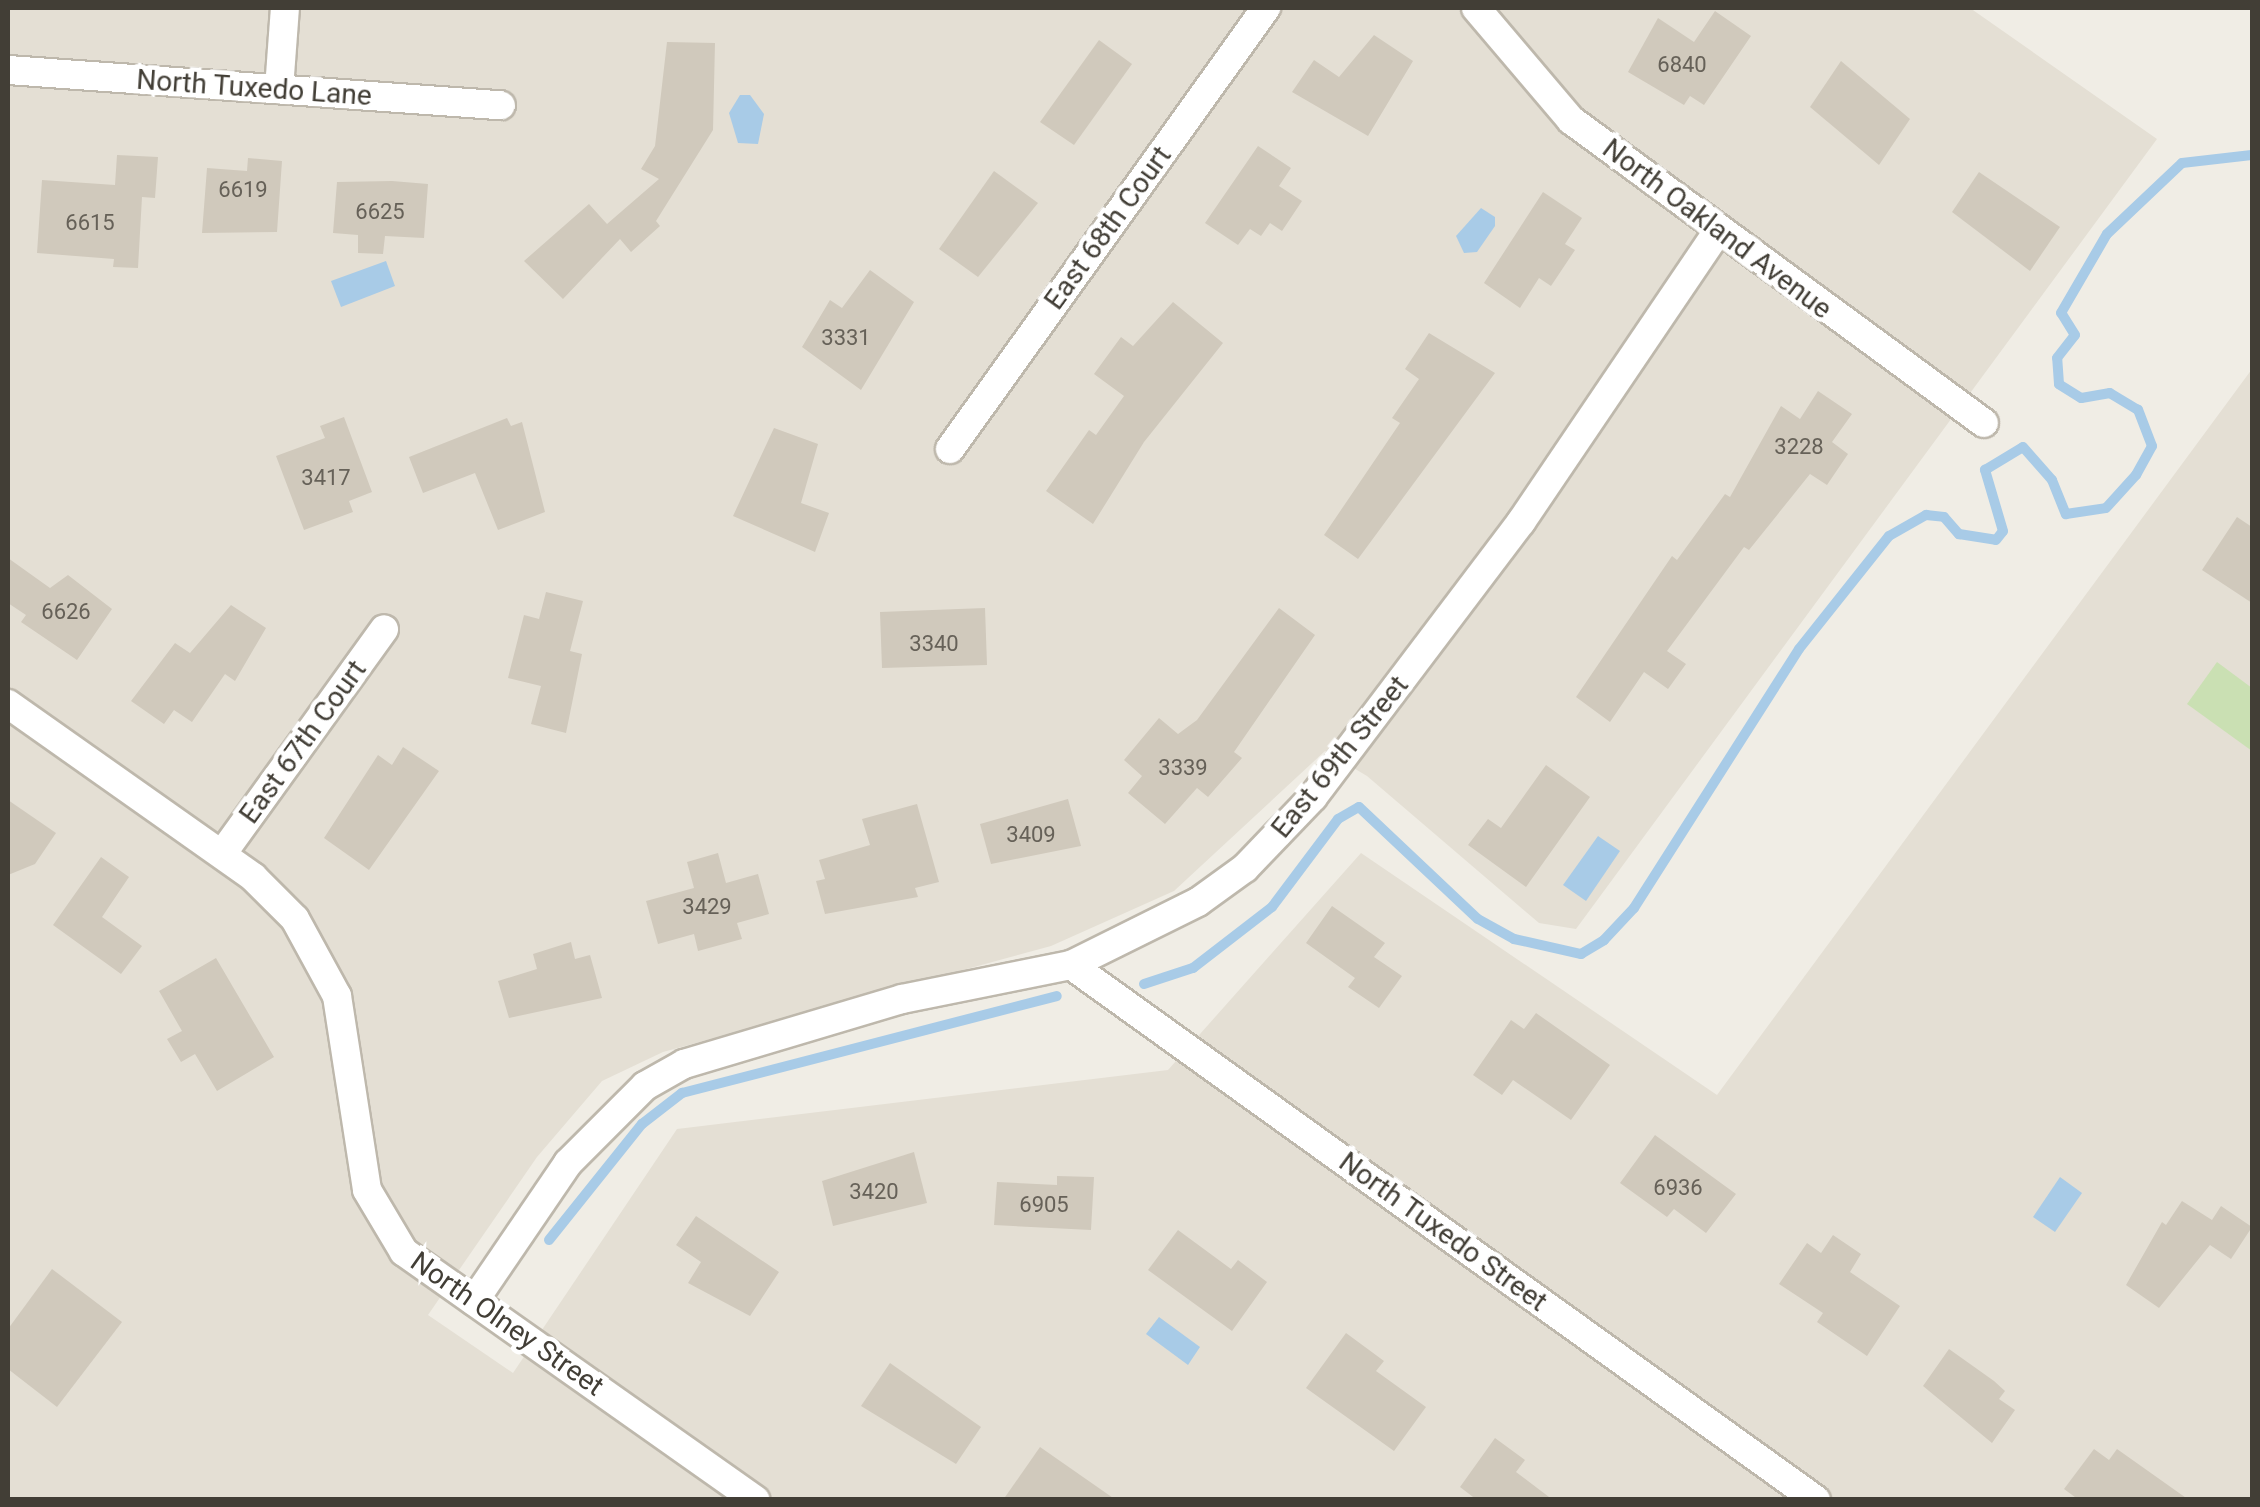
<!DOCTYPE html>
<style>
body{margin:0}
#map{position:relative;width:2260px;height:1507px;overflow:hidden;background:#f0ede5;font-family:Roboto,sans-serif}
div>[style]{position:absolute}
[style*='--x']{left:calc(var(--x)*1px);top:calc(var(--y)*1px);width:calc(var(--w)*1px);rotate:calc(var(--a)*1deg)}
.residential>*{inset:0;background:#e4dfd4}
.green>*{inset:0;background:#cae0b3}
.water>*{inset:0;background:#a8cbe7}
.stream>*{height:10px;margin:-5px;padding:0 5px;transform-origin:5px;border-radius:5px;background:#a8cbe7}
.building>*{inset:0;background:#d0c9bc}
.roads{filter:drop-shadow(2px 0 #beb8ac) drop-shadow(-2px 0 #beb8ac) drop-shadow(0 2px #beb8ac) drop-shadow(0 -2px #beb8ac)}
.street>*{height:28px;margin:-14px;padding:0 14px;transform-origin:14px;border-radius:14px;background:#fff}
span{translate:-50% -50%;white-space:nowrap;text-align:center;line-height:1.15;-webkit-text-stroke:9px #fff;paint-order:stroke}
.number-label{font-size:22px;color:#666158}
.number-label span{-webkit-text-stroke-width:0}
.street-label{font-size:28px;color:#423e36}
.frame{position:absolute;inset:0;border:10px solid #423e36;pointer-events:none}
</style>
<div id="map">
<div class="residential">
<div style="clip-path:polygon(8px 8px,1970px 8px,2157px 139px,1576px 929px,1539px 923px,1367px 776px,1325px 751px,1174px 891px,1051px 946px,663px 1052px,602px 1081px,537px 1157px,428px 1315px,513px 1373px,677px 1129px,1168px 1070px,1361px 853px,1717px 1095px,2252px 369px,2252px 1499px,8px 1500px)"></div>
</div>
<div class="green">
<div style="clip-path:polygon(2217px 662px,2252px 688px,2252px 751px,2187px 704px)"></div>
</div>
<div class="water">
<div style="clip-path:polygon(740px 95px,750px 95px,764px 114px,758px 144px,738px 143px,729px 113px)"></div>
<div style="clip-path:polygon(1481px 208px,1495px 217px,1495px 226px,1477px 252px,1464px 253px,1456px 236px)"></div>
<div style="clip-path:polygon(386px 261px,395px 286px,341px 307px,331px 281px)"></div>
<div style="clip-path:polygon(1598px 836px,1620px 851px,1586px 901px,1563px 885px)"></div>
<div style="clip-path:polygon(2060px 1177px,2082px 1193px,2055px 1232px,2033px 1217px)"></div>
<div style="clip-path:polygon(1159px 1317px,1200px 1347px,1188px 1365px,1146px 1334px)"></div>
</div>
<div class="stream">
<div style="--x:1144;--y:984;--w:52;--a:-18.1"></div>
<div style="--x:1193;--y:968;--w:100;--a:-37.7"></div>
<div style="--x:1272;--y:907;--w:110;--a:-53.1"></div>
<div style="--x:1338;--y:819;--w:24;--a:-30"></div>
<div style="--x:1359;--y:807;--w:163;--a:43.3"></div>
<div style="--x:1478;--y:919;--w:41;--a:29.1"></div>
<div style="--x:1514;--y:939;--w:69;--a:12.6"></div>
<div style="--x:1581;--y:954;--w:27;--a:-31"></div>
<div style="--x:1604;--y:940;--w:44;--a:-46.8"></div>
<div style="--x:1634;--y:908;--w:307;--a:-57.5"></div>
<div style="--x:1799;--y:649;--w:144;--a:-51.5"></div>
<div style="--x:1889;--y:536;--w:43;--a:-29.6"></div>
<div style="--x:1926;--y:515;--w:18;--a:6"></div>
<div style="--x:1944;--y:517;--w:23;--a:49"></div>
<div style="--x:1959;--y:534;--w:37;--a:9"></div>
<div style="--x:1996;--y:540;--w:11;--a:-52"></div>
<div style="--x:2003;--y:531;--w:64;--a:-106.4"></div>
<div style="--x:1985;--y:470;--w:44;--a:-31.2"></div>
<div style="--x:2023;--y:447;--w:44;--a:48.7"></div>
<div style="--x:2052;--y:480;--w:37;--a:68"></div>
<div style="--x:2066;--y:514;--w:40;--a:-8.5"></div>
<div style="--x:2106;--y:508;--w:45;--a:-47.7"></div>
<div style="--x:2136;--y:475;--w:33;--a:-61"></div>
<div style="--x:2152;--y:446;--w:39;--a:-111"></div>
<div style="--x:2138;--y:410;--w:33;--a:-149"></div>
<div style="--x:2110;--y:393;--w:29;--a:170"></div>
<div style="--x:2081;--y:398;--w:26;--a:-148"></div>
<div style="--x:2059;--y:384;--w:26;--a:-94"></div>
<div style="--x:2057;--y:358;--w:29;--a:-52"></div>
<div style="--x:2075;--y:335;--w:26;--a:-122"></div>
<div style="--x:2061;--y:313;--w:91;--a:-59.8"></div>
<div style="--x:2107;--y:234;--w:103;--a:-43.4"></div>
<div style="--x:2182;--y:163;--w:70;--a:-6.5"></div>
<div style="--x:549;--y:1240;--w:149;--a:-51.3"></div>
<div style="--x:642;--y:1124;--w:51;--a:-37.8"></div>
<div style="--x:682;--y:1093;--w:387;--a:-14.5"></div>
</div>
<div class="building">
<div style="clip-path:polygon(1715px 11px,1751px 36px,1704px 105px,1690px 96px,1684px 105px,1628px 72px,1658px 18px,1694px 42px)"></div>
<div style="clip-path:polygon(1374px 35px,1413px 61px,1368px 136px,1292px 92px,1314px 60px,1339px 77px)"></div>
<div style="clip-path:polygon(1099px 40px,1132px 64px,1074px 145px,1040px 122px)"></div>
<div style="clip-path:polygon(667px 42px,715px 43px,713px 130px,656px 221px,660px 226px,631px 252px,620px 239px,563px 299px,524px 261px,589px 204px,607px 224px,659px 179px,641px 169px,655px 146px)"></div>
<div style="clip-path:polygon(1841px 61px,1910px 119px,1879px 165px,1810px 107px)"></div>
<div style="clip-path:polygon(1258px 146px,1291px 168px,1279px 186px,1302px 201px,1282px 231px,1270px 223px,1261px 236px,1250px 229px,1238px 245px,1205px 223px)"></div>
<div style="clip-path:polygon(117px 155px,158px 157px,155px 198px,142px 197px,138px 268px,113px 267px,114px 259px,37px 253px,42px 180px,115px 185px)"></div>
<div style="clip-path:polygon(248px 158px,282px 161px,277px 232px,202px 233px,207px 168px,247px 171px)"></div>
<div style="clip-path:polygon(994px 171px,1038px 203px,978px 277px,939px 249px)"></div>
<div style="clip-path:polygon(1979px 172px,2060px 227px,2030px 271px,1952px 212px)"></div>
<div style="clip-path:polygon(392px 181px,428px 184px,424px 238px,385px 236px,383px 254px,358px 253px,358px 235px,333px 233px,337px 182px)"></div>
<div style="clip-path:polygon(1543px 192px,1582px 218px,1565px 244px,1575px 250px,1551px 286px,1539px 278px,1520px 308px,1484px 283px)"></div>
<div style="clip-path:polygon(870px 270px,914px 302px,861px 390px,802px 347px,830px 300px,842px 308px)"></div>
<div style="clip-path:polygon(1173px 302px,1223px 343px,1144px 442px,1093px 524px,1046px 491px,1089px 430px,1096px 435px,1124px 396px,1094px 374px,1121px 337px,1133px 346px)"></div>
<div style="clip-path:polygon(1429px 333px,1495px 373px,1358px 559px,1324px 535px,1400px 423px,1392px 418px,1419px 379px,1405px 369px)"></div>
<div style="clip-path:polygon(1818px 391px,1852px 414px,1832px 442px,1848px 454px,1827px 485px,1810px 474px,1749px 550px,1744px 547px,1667px 651px,1686px 664px,1668px 689px,1644px 672px,1610px 722px,1576px 697px,1672px 556px,1677px 560px,1725px 494px,1730px 497px,1781px 406px,1800px 419px)"></div>
<div style="clip-path:polygon(344px 417px,372px 492px,349px 501px,353px 512px,304px 530px,276px 456px,325px 438px,320px 426px)"></div>
<div style="clip-path:polygon(507px 418px,511px 426px,522px 422px,545px 512px,498px 530px,475px 473px,423px 493px,409px 457px)"></div>
<div style="clip-path:polygon(774px 428px,818px 444px,801px 503px,829px 513px,815px 552px,733px 516px)"></div>
<div style="clip-path:polygon(2237px 517px,2252px 527px,2252px 603px,2202px 570px)"></div>
<div style="clip-path:polygon(8px 558px,50px 588px,68px 575px,112px 609px,77px 660px,21px 622px,26px 615px,8px 603px)"></div>
<div style="clip-path:polygon(546px 592px,583px 601px,570px 651px,582px 654px,566px 733px,531px 724px,541px 686px,508px 678px,524px 615px,539px 619px)"></div>
<div style="clip-path:polygon(231px 605px,266px 628px,235px 681px,225px 674px,192px 722px,174px 710px,164px 724px,131px 701px,175px 643px,190px 653px)"></div>
<div style="clip-path:polygon(985px 608px,987px 665px,882px 668px,880px 612px)"></div>
<div style="clip-path:polygon(1279px 608px,1315px 635px,1234px 752px,1242px 758px,1208px 797px,1197px 788px,1165px 824px,1128px 793px,1142px 776px,1124px 760px,1159px 718px,1178px 734px,1197px 720px)"></div>
<div style="clip-path:polygon(403px 747px,439px 771px,369px 870px,324px 838px,378px 755px,392px 765px)"></div>
<div style="clip-path:polygon(1546px 765px,1590px 797px,1526px 887px,1468px 845px,1488px 819px,1501px 828px)"></div>
<div style="clip-path:polygon(1068px 799px,1081px 846px,991px 864px,980px 824px)"></div>
<div style="clip-path:polygon(8px 800px,56px 833px,35px 864px,8px 875px)"></div>
<div style="clip-path:polygon(917px 804px,939px 882px,915px 888px,918px 897px,825px 914px,816px 881px,825px 879px,819px 860px,870px 845px,862px 819px)"></div>
<div style="clip-path:polygon(718px 853px,726px 883px,758px 874px,769px 914px,737px 923px,742px 939px,698px 951px,694px 934px,658px 944px,646px 901px,694px 888px,687px 862px)"></div>
<div style="clip-path:polygon(101px 857px,129px 877px,102px 917px,142px 946px,121px 974px,53px 925px)"></div>
<div style="clip-path:polygon(1332px 906px,1385px 943px,1374px 957px,1402px 976px,1379px 1008px,1348px 987px,1355px 978px,1306px 943px)"></div>
<div style="clip-path:polygon(571px 942px,575px 959px,590px 955px,602px 998px,509px 1018px,498px 981px,537px 969px,533px 954px)"></div>
<div style="clip-path:polygon(216px 958px,274px 1057px,217px 1091px,195px 1054px,181px 1062px,167px 1039px,182px 1031px,159px 991px)"></div>
<div style="clip-path:polygon(1536px 1013px,1610px 1065px,1571px 1120px,1513px 1080px,1502px 1095px,1473px 1075px,1511px 1020px,1524px 1029px)"></div>
<div style="clip-path:polygon(1655px 1135px,1736px 1194px,1706px 1233px,1674px 1209px,1667px 1217px,1620px 1183px)"></div>
<div style="clip-path:polygon(914px 1152px,927px 1203px,833px 1226px,822px 1181px)"></div>
<div style="clip-path:polygon(1057px 1176px,1094px 1177px,1091px 1230px,994px 1225px,997px 1182px,1057px 1185px)"></div>
<div style="clip-path:polygon(2182px 1201px,2212px 1220px,2221px 1206px,2252px 1227px,2231px 1259px,2210px 1245px,2159px 1308px,2126px 1285px,2162px 1222px,2166px 1225px)"></div>
<div style="clip-path:polygon(696px 1216px,779px 1272px,750px 1316px,688px 1283px,701px 1262px,676px 1245px)"></div>
<div style="clip-path:polygon(1178px 1230px,1231px 1269px,1238px 1260px,1267px 1282px,1232px 1331px,1148px 1270px)"></div>
<div style="clip-path:polygon(1833px 1235px,1861px 1254px,1850px 1272px,1900px 1306px,1867px 1356px,1817px 1322px,1823px 1313px,1779px 1284px,1807px 1243px,1821px 1253px)"></div>
<div style="clip-path:polygon(52px 1269px,122px 1322px,57px 1407px,8px 1369px,8px 1329px)"></div>
<div style="clip-path:polygon(1346px 1333px,1384px 1361px,1376px 1371px,1426px 1407px,1394px 1451px,1306px 1388px)"></div>
<div style="clip-path:polygon(1949px 1349px,1994px 1381px,2005px 1391px,1999px 1399px,2015px 1410px,1992px 1443px,1923px 1386px)"></div>
<div style="clip-path:polygon(890px 1363px,981px 1427px,956px 1464px,861px 1406px)"></div>
<div style="clip-path:polygon(1495px 1438px,1525px 1460px,1516px 1472px,1553px 1500px,1477px 1500px,1460px 1487px)"></div>
<div style="clip-path:polygon(1040px 1447px,1116px 1500px,1003px 1500px)"></div>
<div style="clip-path:polygon(2094px 1449px,2109px 1460px,2117px 1449px,2189px 1500px,2079px 1500px,2064px 1489px)"></div>
</div>
<div class="roads">
<div class="street">
<div style="--x:1476;--y:8;--w:147;--a:49.7"></div>
<div style="--x:1571;--y:120;--w:512;--a:36.27"></div>
<div style="--x:8;--y:70;--w:494;--a:4.1"></div>
<div style="--x:279;--y:89;--w:81;--a:-85.8"></div>
<div style="--x:950;--y:449;--w:543;--a:-54.38"></div>
<div style="--x:8;--y:704;--w:300;--a:35.2"></div>
<div style="--x:253;--y:877;--w:59;--a:45"></div>
<div style="--x:295;--y:919;--w:88;--a:61.4"></div>
<div style="--x:337;--y:996;--w:196;--a:81.2"></div>
<div style="--x:367;--y:1190;--w:72;--a:59.2"></div>
<div style="--x:404;--y:1252;--w:430;--a:35.2"></div>
<div style="--x:222;--y:854;--w:277;--a:-54.2"></div>
<div style="--x:1071;--y:965;--w:917;--a:35.68"></div>
<div style="--x:474;--y:1301;--w:167;--a:-55.7"></div>
<div style="--x:568;--y:1163;--w:109;--a:-45"></div>
<div style="--x:645;--y:1086;--w:45;--a:-29.4"></div>
<div style="--x:684;--y:1064;--w:227;--a:-16.6"></div>
<div style="--x:902;--y:999;--w:172;--a:-11.4"></div>
<div style="--x:1071;--y:965;--w:142;--a:-26.4"></div>
<div style="--x:1198;--y:902;--w:58;--a:-35.9"></div>
<div style="--x:1245;--y:868;--w:98;--a:-46.2"></div>
<div style="--x:1313;--y:797;--w:345;--a:-52.9"></div>
<div style="--x:1521;--y:522;--w:349;--a:-55.9"></div>
</div>
</div>
<div class="number-label">
<span style="left:1682px;top:65px">6840</span>
<span style="left:243px;top:190px">6619</span>
<span style="left:380px;top:212px">6625</span>
<span style="left:90px;top:223px">6615</span>
<span style="left:846px;top:338px">3331</span>
<span style="left:1799px;top:447px">3228</span>
<span style="left:326px;top:478px">3417</span>
<span style="left:66px;top:612px">6626</span>
<span style="left:934px;top:644px">3340</span>
<span style="left:1183px;top:768px">3339</span>
<span style="left:1031px;top:835px">3409</span>
<span style="left:707px;top:907px">3429</span>
<span style="left:1678px;top:1188px">6936</span>
<span style="left:874px;top:1192px">3420</span>
<span style="left:1044px;top:1205px">6905</span>
</div>
<div class="street-label">
<span style="left:254px;top:88px;rotate:4deg">North Tuxedo Lane</span>
<span style="left:1108px;top:228px;rotate:-54deg">East 68th Court</span>
<span style="left:1717px;top:229px;rotate:37deg">North Oakland Avenue</span>
<span style="left:303px;top:742px;rotate:-54deg">East 67th Court</span>
<span style="left:1340px;top:757px;rotate:-51deg">East 69th Street</span>
<span style="left:1443px;top:1232px;rotate:36deg">North Tuxedo Street</span>
<span style="left:507px;top:1324px;rotate:35deg">North Olney Street</span>
</div>
<div class="frame"></div>
</div>
